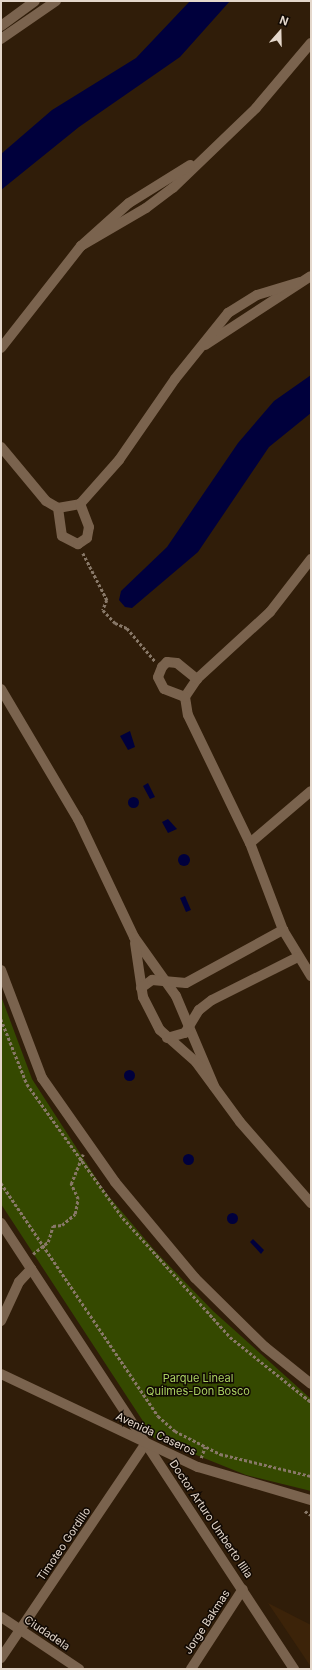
<!DOCTYPE html>
<style>
body{margin:0}
#map{position:relative;width:312px;height:1670px;overflow:hidden;background:#301d09;font-family:Inter,sans-serif}
div>[style]{position:absolute}
[style*='--x']{left:calc(var(--x)*1px);top:calc(var(--y)*1px);width:calc(var(--w)*1px);rotate:calc(var(--a)*1deg)}
.built>*{inset:0;background:#3c2309}
.green>*{inset:0;background:#354900}
.water>*{inset:0;background:#00003c}
.round{border-radius:50%}
.path>*{height:2.5px;margin-top:-1.25px;transform-origin:0;background:repeating-linear-gradient(90deg,#887868 0 3px,transparent 0 5px)}
.street>*{height:10px;margin:-5px;padding:0 5px;transform-origin:5px;border-radius:5px;background:#7a634e}
.secondary>*{height:10px;margin:-5px;padding:0 5px;transform-origin:5px;border-radius:5px;background:#7a634e}
span{translate:-50% -50%;white-space:nowrap;text-align:center;line-height:1.15;-webkit-text-stroke:3px #110903;paint-order:stroke}
.park-label{font-size:11px;color:#abd262}
.street-label{font-size:11px;color:#e4d7cb}
.frame{position:absolute;inset:0;border:2px solid #e4d7cb;pointer-events:none}
.north{position:absolute;left:260px;top:12px;width:40px;height:40px;-webkit-text-stroke:3px #110903;paint-order:stroke;rotate:20deg;font-size:11px;font-weight:700;line-height:16px;text-align:center;color:#e4d7cb}
.north::after{content:'';display:block;margin:auto;width:14px;height:18px;background:#e4d7cb;clip-path:polygon(50% 0,100% 100%,50% 72%,0 100%)}
</style>
<div id="map">
<div class="built">
<div style="clip-path:polygon(268px 1603px,311px 1625px,311px 1667px)"></div>
</div>
<div class="green">
<div style="clip-path:polygon(1px 996px,32px 1079px,105px 1192px,156px 1252px,213px 1311px,311px 1399px,311px 1491px,246px 1475px,154px 1438px,1px 1204px)"></div>
</div>
<div class="water">
<div style="clip-path:polygon(190px 1px,230px 1px,180px 57px,79px 127px,1px 190px,1px 154px,52px 110px,136px 58px)"></div>
<div style="clip-path:polygon(311px 375px,311px 413px,269px 447px,198px 552px,132px 608px,125px 607px,119px 600px,121px 591px,167px 547px,238px 443px,274px 401px)"></div>
<div style="clip-path:polygon(130px 731px,135px 747px,128px 750px,120px 736px)"></div>
<div style="clip-path:polygon(148px 783px,155px 797px,150px 799px,143px 786px)"></div>
<div class="round" style="left:127.5px;top:796.5px;width:11px;height:11px"></div>
<div style="clip-path:polygon(168px 819px,177px 829px,168px 833px,162px 822px)"></div>
<div class="round" style="left:178px;top:854px;width:12px;height:12px"></div>
<div style="clip-path:polygon(185px 896px,191px 910px,186px 912px,180px 898px)"></div>
<div class="round" style="left:123.5px;top:1069.5px;width:11px;height:11px"></div>
<div class="round" style="left:182.5px;top:1153.5px;width:11px;height:11px"></div>
<div class="round" style="left:226.5px;top:1212.5px;width:11px;height:11px"></div>
<div style="clip-path:polygon(253px 1239px,264px 1250px,261px 1254px,250px 1242px)"></div>
</div>
<div class="path">
<div style="--x:83;--y:553;--w:53;--a:62.9"></div>
<div style="--x:107;--y:600;--w:11;--a:112"></div>
<div style="--x:103;--y:610;--w:18;--a:47"></div>
<div style="--x:115;--y:623;--w:13;--a:23"></div>
<div style="--x:127;--y:628;--w:43;--a:49.7"></div>
<div style="--x:1;--y:1019;--w:70;--a:68.2"></div>
<div style="--x:27;--y:1084;--w:165;--a:54.4"></div>
<div style="--x:123;--y:1218;--w:160;--a:48"></div>
<div style="--x:230;--y:1337;--w:104;--a:38.7"></div>
<div style="--x:1;--y:1183;--w:281;--a:56"></div>
<div style="--x:158;--y:1416;--w:23;--a:41"></div>
<div style="--x:175;--y:1431;--w:51;--a:27.1"></div>
<div style="--x:220;--y:1454;--w:94;--a:13.6"></div>
<div style="--x:33;--y:1254;--w:19;--a:-39"></div>
<div style="--x:48;--y:1242;--w:17;--a:-73"></div>
<div style="--x:53;--y:1226;--w:9;--a:-6"></div>
<div style="--x:62;--y:1225;--w:17;--a:-40"></div>
<div style="--x:75;--y:1214;--w:15;--a:-79"></div>
<div style="--x:78;--y:1199;--w:17;--a:-115"></div>
<div style="--x:71;--y:1184;--w:32;--a:-68"></div>
<div style="--x:201;--y:1458;--w:12;--a:-70"></div>
<div style="--x:305;--y:1511;--w:7;--a:34"></div>
</div>
<div class="street">
<div style="--x:1;--y:26;--w:42;--a:-36.3"></div>
<div style="--x:1;--y:39;--w:67;--a:-34.6"></div>
<div style="--x:81;--y:246;--w:75;--a:-30.3"></div>
<div style="--x:146;--y:208;--w:34;--a:-37"></div>
<div style="--x:173;--y:188;--w:115;--a:-43.9"></div>
<div style="--x:256;--y:108;--w:85;--a:-49.8"></div>
<div style="--x:205;--y:345;--w:126;--a:-33.1"></div>
<div style="--x:1;--y:348;--w:130;--a:-51.9"></div>
<div style="--x:81;--y:246;--w:64;--a:-41.9"></div>
<div style="--x:129;--y:203;--w:72;--a:-31.9"></div>
<div style="--x:1;--y:447;--w:70;--a:50.2"></div>
<div style="--x:46;--y:501;--w:14;--a:30"></div>
<div style="--x:58;--y:508;--w:22;--a:-10"></div>
<div style="--x:80;--y:504;--w:59;--a:-48.4"></div>
<div style="--x:119;--y:460;--w:98;--a:-55.3"></div>
<div style="--x:175;--y:379;--w:85;--a:-51.2"></div>
<div style="--x:228;--y:313;--w:34;--a:-32"></div>
<div style="--x:257;--y:295;--w:45;--a:-16.8"></div>
<div style="--x:58;--y:508;--w:28;--a:82"></div>
<div style="--x:62;--y:536;--w:18;--a:27"></div>
<div style="--x:78;--y:544;--w:11;--a:-34"></div>
<div style="--x:87;--y:538;--w:11;--a:-80"></div>
<div style="--x:89;--y:527;--w:25;--a:-111"></div>
<div style="--x:311;--y:559;--w:67;--a:127.7"></div>
<div style="--x:270;--y:612;--w:99;--a:137.5"></div>
<div style="--x:197;--y:679;--w:22;--a:124"></div>
<div style="--x:185;--y:697;--w:18;--a:81"></div>
<div style="--x:188;--y:715;--w:142;--a:64.2"></div>
<div style="--x:250;--y:843;--w:93;--a:69.2"></div>
<div style="--x:283;--y:930;--w:54;--a:58.7"></div>
<div style="--x:1;--y:689;--w:151;--a:59.4"></div>
<div style="--x:78;--y:819;--w:131;--a:64.6"></div>
<div style="--x:134;--y:937;--w:72;--a:54.6"></div>
<div style="--x:176;--y:996;--w:98;--a:67.1"></div>
<div style="--x:185;--y:697;--w:22;--a:-159"></div>
<div style="--x:164;--y:689;--w:13;--a:-117"></div>
<div style="--x:158;--y:677;--w:11;--a:-68"></div>
<div style="--x:162;--y:667;--w:7;--a:-45"></div>
<div style="--x:167;--y:662;--w:10;--a:6"></div>
<div style="--x:177;--y:663;--w:26;--a:39"></div>
<div style="--x:250;--y:843;--w:80;--a:-40.4"></div>
<div style="--x:135;--y:943;--w:55;--a:81.6"></div>
<div style="--x:143;--y:997;--w:37;--a:63"></div>
<div style="--x:160;--y:1030;--w:48;--a:41.6"></div>
<div style="--x:196;--y:1062;--w:74;--a:53.7"></div>
<div style="--x:240;--y:1122;--w:108;--a:48.8"></div>
<div style="--x:1;--y:970;--w:116;--a:69.2"></div>
<div style="--x:42;--y:1078;--w:127;--a:54.9"></div>
<div style="--x:115;--y:1182;--w:125;--a:50.2"></div>
<div style="--x:195;--y:1278;--w:98;--a:44.6"></div>
<div style="--x:265;--y:1347;--w:59;--a:38.8"></div>
<div style="--x:141;--y:988;--w:14;--a:-36"></div>
<div style="--x:152;--y:980;--w:34;--a:5"></div>
<div style="--x:186;--y:983;--w:111;--a:-28.7"></div>
<div style="--x:167;--y:1038;--w:19;--a:-16"></div>
<div style="--x:185;--y:1033;--w:27;--a:-59"></div>
<div style="--x:199;--y:1010;--w:16;--a:-38"></div>
<div style="--x:212;--y:1000;--w:96;--a:-26.6"></div>
<div style="--x:1;--y:1223;--w:534;--a:56.7"></div>
<div style="--x:1;--y:1321;--w:43;--a:-65.2"></div>
<div style="--x:19;--y:1282;--w:18;--a:-47"></div>
<div style="--x:1;--y:1617;--w:94;--a:33.7"></div>
<div style="--x:1;--y:1658;--w:259;--a:-56"></div>
<div style="--x:191;--y:1669;--w:95;--a:-57"></div>
</div>
<div class="secondary">
<div style="--x:1;--y:1374;--w:218;--a:25.3"></div>
<div style="--x:198;--y:1467;--w:118;--a:16.3"></div>
</div>
<div class="park-label">
<span style="left:198px;top:1385px">Parque Lineal<br>Quilmes-Don Bosco</span>
</div>
<div class="street-label">
<span style="left:156px;top:1434px;rotate:25deg">Avenida Caseros</span>
<span style="left:211px;top:1519px;rotate:56deg">Doctor Arturo Umberto Illia</span>
<span style="left:64px;top:1544px;rotate:-56deg">Timoteo Gordillo</span>
<span style="left:207px;top:1622px;rotate:-57deg">Jorge Bakmas</span>
<span style="left:47px;top:1633px;rotate:34deg">Ciudadela</span>
</div>
<div class="frame"></div>
<div class="north">N</div>
</div>
